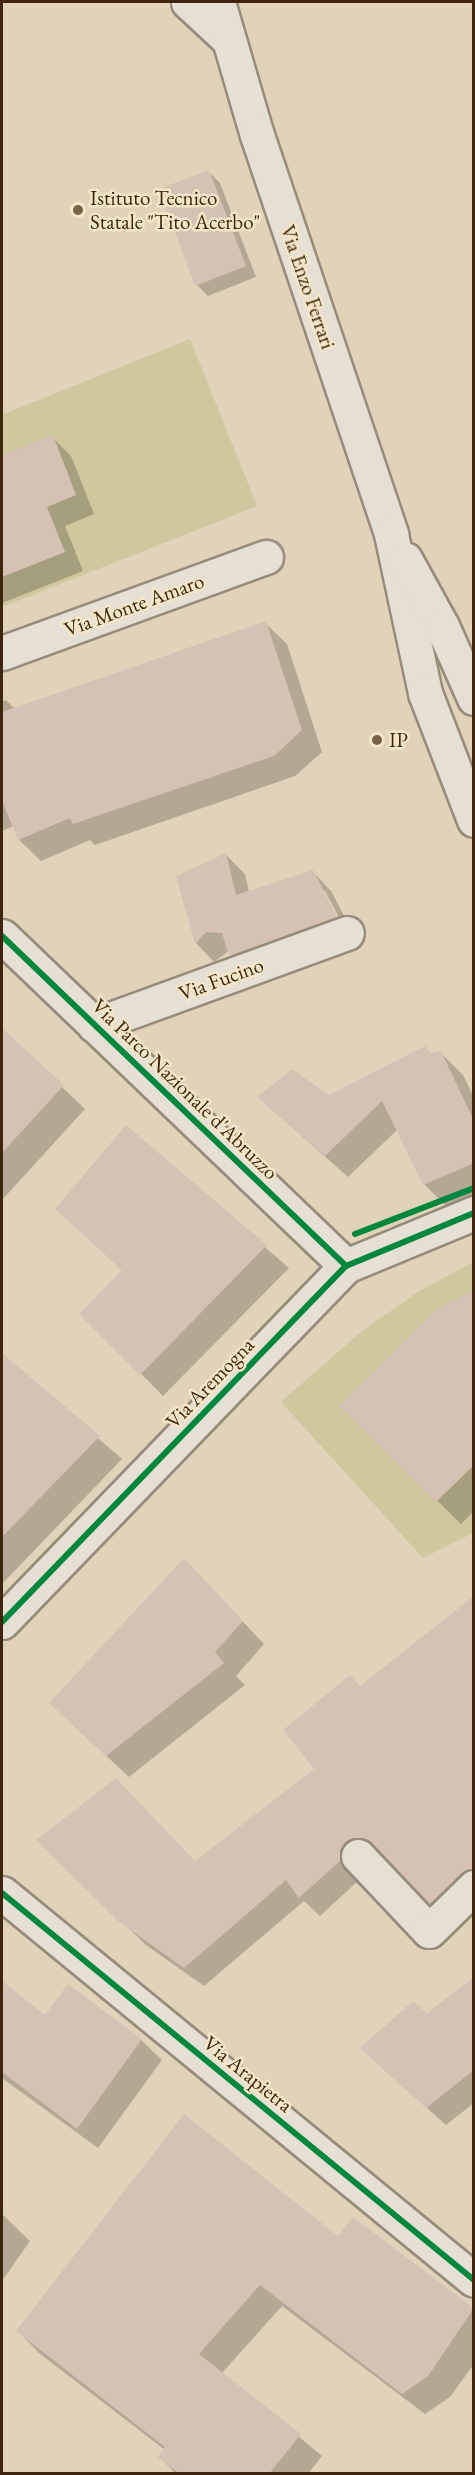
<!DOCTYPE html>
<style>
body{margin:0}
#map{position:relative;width:475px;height:2475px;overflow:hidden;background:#e1d3ba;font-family:"EB Garamond",serif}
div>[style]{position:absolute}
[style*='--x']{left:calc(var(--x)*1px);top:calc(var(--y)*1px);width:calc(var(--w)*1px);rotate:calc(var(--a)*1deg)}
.green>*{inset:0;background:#cfc79d}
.shadow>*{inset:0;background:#0003}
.building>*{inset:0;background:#d6c2b4}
.roads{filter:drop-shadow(2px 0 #978c7a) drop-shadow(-2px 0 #978c7a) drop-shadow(0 2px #978c7a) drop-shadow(0 -2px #978c7a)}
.street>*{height:33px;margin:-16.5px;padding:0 16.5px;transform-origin:16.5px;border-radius:16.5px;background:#e6dfd3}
.secondary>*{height:33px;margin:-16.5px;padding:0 16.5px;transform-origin:16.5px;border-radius:16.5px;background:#e6dfd3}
.cycleway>*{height:6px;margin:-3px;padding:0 3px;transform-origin:3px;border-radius:3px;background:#00873e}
.dots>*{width:16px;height:16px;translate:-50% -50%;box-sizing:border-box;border:3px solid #f6e6c8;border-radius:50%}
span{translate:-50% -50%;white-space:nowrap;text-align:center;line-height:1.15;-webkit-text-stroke:5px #f6e6c8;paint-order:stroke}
.poi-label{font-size:21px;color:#3f250d}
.left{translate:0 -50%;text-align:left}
.street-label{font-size:21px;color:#3f250d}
.frame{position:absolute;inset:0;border:3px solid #3f250d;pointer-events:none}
</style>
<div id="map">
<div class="green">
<div style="clip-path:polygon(190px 339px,257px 506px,2px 607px,2px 415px)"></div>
<div style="clip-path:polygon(473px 1262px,473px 1533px,423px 1558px,281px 1402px,361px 1332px,418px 1292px)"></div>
</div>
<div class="shadow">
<div style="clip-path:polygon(209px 172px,220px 183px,256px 277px,208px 296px,197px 285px)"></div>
<div style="clip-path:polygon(52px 437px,71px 456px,94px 514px,65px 526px,83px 571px,2px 603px,2px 457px)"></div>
<div style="clip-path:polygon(265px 623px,287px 644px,322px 752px,295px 776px,95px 845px,90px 840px,41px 861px,19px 840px,14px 826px,2px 831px,2px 702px,6px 700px,15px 709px)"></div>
<div style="clip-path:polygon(evenodd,226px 855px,245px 874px,249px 892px,313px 872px,331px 891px,354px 935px,249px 974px,229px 951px,214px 962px,196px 943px,177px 877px,226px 855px,322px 891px,325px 891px,342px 923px,339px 924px,322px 891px)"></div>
<div style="clip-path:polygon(2px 1030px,85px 1109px,2px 1200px)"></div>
<div style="clip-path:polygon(425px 1048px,431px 1054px,441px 1053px,463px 1075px,474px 1098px,474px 1195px,446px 1206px,424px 1184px,397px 1130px,348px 1177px,259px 1098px,329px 1097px)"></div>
<div style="clip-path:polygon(126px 1127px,289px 1268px,163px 1396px,82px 1314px,123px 1271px,57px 1209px)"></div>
<div style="clip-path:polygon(474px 1292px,474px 1511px,461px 1524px,341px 1406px)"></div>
<div style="clip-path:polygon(2px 1355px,122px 1459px,2px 1584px)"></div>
<div style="clip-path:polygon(206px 1582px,264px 1644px,236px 1676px,245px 1685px,129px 1777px,73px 1725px)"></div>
<div style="clip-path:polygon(316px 1770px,474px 1849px,474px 1899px,450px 1922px,385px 1857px,365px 1861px,359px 1880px,320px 1916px,304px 1901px,204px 1986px,146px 1945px,57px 1859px,195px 1862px)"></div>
<div style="clip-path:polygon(2px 1983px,45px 2017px,141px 2040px,162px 2060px,98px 2148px,2px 2078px)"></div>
<div style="clip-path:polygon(474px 1985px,474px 2103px,446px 2125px,380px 2066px)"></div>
<div style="clip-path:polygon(2px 2214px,30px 2241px,2px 2281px)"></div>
<div style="clip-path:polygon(353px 2220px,474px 2310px,474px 2364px,450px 2397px,425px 2414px,282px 2306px,222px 2373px,322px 2456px,308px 2474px,176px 2474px,160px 2457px,165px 2450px,39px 2353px,18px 2331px,338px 2238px)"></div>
</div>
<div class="building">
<div style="clip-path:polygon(209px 170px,246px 266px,195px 286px,159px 189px)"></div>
<div style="clip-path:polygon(53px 435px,76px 495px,47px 507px,65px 552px,2px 577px,2px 455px)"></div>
<div style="clip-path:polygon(266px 621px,302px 730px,274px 756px,73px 824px,70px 818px,18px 840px,2px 801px,2px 712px)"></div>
<div style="clip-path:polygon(226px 853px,236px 895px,313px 870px,337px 917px,229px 956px,222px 933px,206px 932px,195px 944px,176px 876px)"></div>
<div style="clip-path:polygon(2px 1028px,64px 1085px,2px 1153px)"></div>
<div style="clip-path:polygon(425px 1046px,430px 1053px,441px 1051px,474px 1121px,474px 1163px,423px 1185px,382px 1101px,325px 1156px,257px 1097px,292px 1069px,329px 1095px)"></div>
<div style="clip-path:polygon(126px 1125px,267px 1245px,140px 1375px,79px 1314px,122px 1270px,55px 1209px)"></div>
<div style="clip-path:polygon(474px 1290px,474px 1465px,436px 1502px,339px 1406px,438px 1308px)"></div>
<div style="clip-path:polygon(2px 1353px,100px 1436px,2px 1537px)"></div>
<div style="clip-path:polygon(184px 1558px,243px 1621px,215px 1652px,224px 1663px,106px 1756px,49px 1703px)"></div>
<div style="clip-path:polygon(474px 1596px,474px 1869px,461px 1874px,430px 1904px,372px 1843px,353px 1838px,340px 1850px,340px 1861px,299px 1898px,286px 1880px,184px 1968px,118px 1921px,36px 1840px,116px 1778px,195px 1861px,314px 1769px,283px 1730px,350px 1675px,360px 1686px)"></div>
<div style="clip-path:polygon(474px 1977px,474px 2070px,426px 2108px,360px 2048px,413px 2001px,427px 2013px)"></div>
<div style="clip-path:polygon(2px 1981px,45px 2015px,68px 1984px,142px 2039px,77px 2129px,2px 2072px)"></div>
<div style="clip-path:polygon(184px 2114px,338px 2236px,353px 2217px,474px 2308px,428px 2376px,402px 2394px,260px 2285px,199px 2354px,301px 2434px,269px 2474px,180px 2474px,158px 2457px,165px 2447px,16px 2331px)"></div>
</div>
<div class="roads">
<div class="street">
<div style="--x:2;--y:653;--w:281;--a:-20"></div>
<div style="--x:2;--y:936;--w:477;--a:43.8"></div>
<div style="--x:94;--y:1025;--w:269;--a:-20"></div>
<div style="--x:358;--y:1856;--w:103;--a:46.6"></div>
<div style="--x:429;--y:1931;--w:63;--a:-44.4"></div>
</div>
<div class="secondary">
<div style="--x:188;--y:2;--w:54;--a:42.8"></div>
<div style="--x:218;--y:2;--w:139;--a:73.7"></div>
<div style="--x:257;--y:135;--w:421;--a:71.4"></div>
<div style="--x:391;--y:534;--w:163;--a:77.9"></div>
<div style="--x:425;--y:693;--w:136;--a:68.9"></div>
<div style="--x:405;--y:559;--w:77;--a:61.1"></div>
<div style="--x:442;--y:626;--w:79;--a:66"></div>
<div style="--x:2;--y:1622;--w:495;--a:-46"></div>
<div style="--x:346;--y:1266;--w:139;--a:-22.5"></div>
<div style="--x:2;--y:1893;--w:610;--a:39.35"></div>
</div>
</div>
<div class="cycleway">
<div style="--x:2;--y:936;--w:477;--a:43.8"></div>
<div style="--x:355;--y:1234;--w:128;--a:-21.1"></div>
<div style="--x:2;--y:1622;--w:495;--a:-46"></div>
<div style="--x:346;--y:1266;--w:139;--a:-22.5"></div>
<div style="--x:2;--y:1893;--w:610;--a:39.35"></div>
</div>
<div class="dots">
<div style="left:78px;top:210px;background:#78624a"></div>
<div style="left:377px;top:740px;background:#78624a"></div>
</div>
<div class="poi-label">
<span class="left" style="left:90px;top:210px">Istituto Tecnico<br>Statale "Tito Acerbo"</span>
<span class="left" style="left:389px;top:740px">IP</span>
</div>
<div class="street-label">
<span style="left:308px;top:287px;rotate:71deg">Via Enzo Ferrari</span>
<span style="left:134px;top:605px;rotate:-20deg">Via Monte Amaro</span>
<span style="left:221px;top:979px;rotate:-20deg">Via Fucino</span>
<span style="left:185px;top:1089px;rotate:44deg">Via Parco Nazionale d'Abruzzo</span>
<span style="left:210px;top:1383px;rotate:-46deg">Via Aremogna</span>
<span style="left:248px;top:2074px;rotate:39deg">Via Arapietra</span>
</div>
<div class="frame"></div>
</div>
